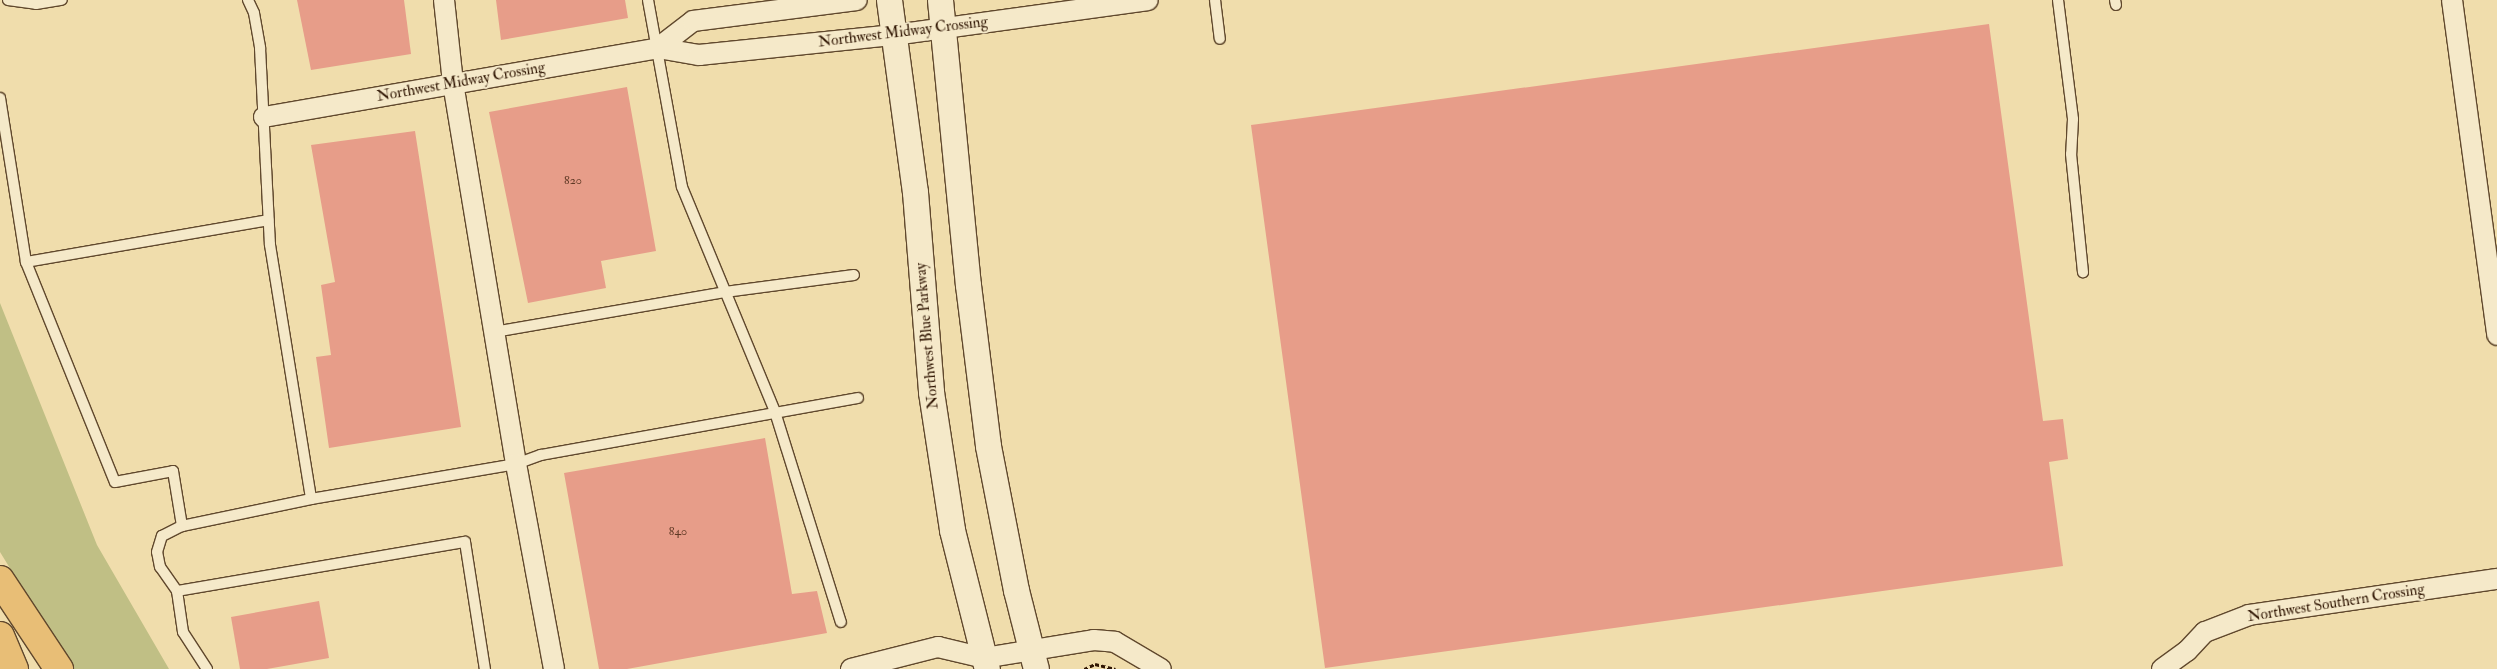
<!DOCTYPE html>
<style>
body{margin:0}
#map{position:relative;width:2497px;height:669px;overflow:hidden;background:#f0ddac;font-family:"IM FELL Double Pica",serif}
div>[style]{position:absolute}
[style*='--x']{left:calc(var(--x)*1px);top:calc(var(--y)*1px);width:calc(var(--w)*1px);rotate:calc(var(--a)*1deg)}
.green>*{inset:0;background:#c0bf85}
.building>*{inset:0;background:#e79d89}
.path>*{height:3px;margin-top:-1.5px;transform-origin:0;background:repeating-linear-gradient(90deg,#301603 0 4px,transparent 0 6.5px)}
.roads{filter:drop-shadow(1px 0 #60482d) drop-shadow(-1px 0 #60482d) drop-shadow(0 1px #60482d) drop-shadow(0 -1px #60482d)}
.service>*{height:10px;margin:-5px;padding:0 5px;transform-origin:5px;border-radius:5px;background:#f5e9c9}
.minor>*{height:20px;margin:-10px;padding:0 10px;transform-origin:10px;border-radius:10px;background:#f5e9c9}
.tertiary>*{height:25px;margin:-12.5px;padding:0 12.5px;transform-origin:12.5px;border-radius:12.5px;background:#f5e9c9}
.motorway>*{height:28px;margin:-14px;padding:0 14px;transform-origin:14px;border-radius:14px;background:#e8be76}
span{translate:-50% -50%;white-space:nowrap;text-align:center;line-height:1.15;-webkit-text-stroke:4px #f5e9c9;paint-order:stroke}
.number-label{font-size:12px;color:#5e3824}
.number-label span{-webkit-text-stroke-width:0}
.street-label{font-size:15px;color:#301603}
</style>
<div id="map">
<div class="green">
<div style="clip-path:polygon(0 303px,97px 545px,169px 669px,72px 669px,0 552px)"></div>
</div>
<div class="building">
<div style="clip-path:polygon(297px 0,404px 0,411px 54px,311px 70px)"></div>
<div style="clip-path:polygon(496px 0,625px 0,628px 18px,501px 40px)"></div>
<div style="clip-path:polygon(1989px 24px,2043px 421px,2063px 419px,2068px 459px,2049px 462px,2063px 566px,1325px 668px,1251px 125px)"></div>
<div style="clip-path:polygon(627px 87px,656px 251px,601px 261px,606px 288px,528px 303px,489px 112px)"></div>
<div style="clip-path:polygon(415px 131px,461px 427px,329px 448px,316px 357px,331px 355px,321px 285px,335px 282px,311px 145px)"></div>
<div style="clip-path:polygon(765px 438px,792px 594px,817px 591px,827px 633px,627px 669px,599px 669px,564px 473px)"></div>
<div style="clip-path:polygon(319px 601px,329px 658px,267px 669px,240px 669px,231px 617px)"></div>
</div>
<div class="path">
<div style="--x:1084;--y:669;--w:12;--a:-24"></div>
<div style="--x:1095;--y:664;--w:21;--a:14"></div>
</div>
<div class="roads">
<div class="service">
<div style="--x:8;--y:0;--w:28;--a:8"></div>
<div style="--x:36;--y:4;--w:26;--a:-9"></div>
<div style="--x:248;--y:0;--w:14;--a:65"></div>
<div style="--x:254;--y:13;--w:36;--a:80"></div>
<div style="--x:260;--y:48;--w:197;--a:87.1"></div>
<div style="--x:270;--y:245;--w:257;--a:80.8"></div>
<div style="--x:648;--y:0;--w:190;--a:79.7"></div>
<div style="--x:682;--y:187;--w:243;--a:67.5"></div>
<div style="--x:775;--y:412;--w:220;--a:72.6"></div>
<div style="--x:1215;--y:0;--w:39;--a:83"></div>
<div style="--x:2058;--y:0;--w:120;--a:82.8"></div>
<div style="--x:2073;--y:119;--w:35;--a:93"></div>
<div style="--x:2071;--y:154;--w:119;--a:84.2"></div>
<div style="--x:2115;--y:0;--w:5;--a:79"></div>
<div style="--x:0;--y:98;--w:166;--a:81"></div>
<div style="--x:26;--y:262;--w:237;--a:68"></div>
<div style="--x:115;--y:482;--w:59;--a:-10.7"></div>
<div style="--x:173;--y:471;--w:56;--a:80.7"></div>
<div style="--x:26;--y:262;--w:246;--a:-9.8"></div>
<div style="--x:494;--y:332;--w:234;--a:-9.8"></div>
<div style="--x:725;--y:292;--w:130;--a:-7.5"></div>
<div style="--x:177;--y:591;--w:292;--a:-9.7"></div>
<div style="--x:465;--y:542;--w:129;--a:81.1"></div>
<div style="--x:207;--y:669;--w:44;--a:-123"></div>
<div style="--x:183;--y:632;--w:41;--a:-98.3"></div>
<div style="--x:177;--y:591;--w:29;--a:-125"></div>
<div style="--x:160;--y:567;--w:15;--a:-101"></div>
<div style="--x:157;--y:552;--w:17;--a:-73"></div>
<div style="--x:162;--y:536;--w:22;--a:-27"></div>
<div style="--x:182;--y:526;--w:132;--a:-11.8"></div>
<div style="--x:311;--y:499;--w:208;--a:-9.7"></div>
<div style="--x:516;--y:464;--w:27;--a:-20"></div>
<div style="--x:541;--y:455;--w:322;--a:-10.2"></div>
</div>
<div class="minor">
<div style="--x:444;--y:0;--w:83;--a:83.8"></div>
<div style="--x:453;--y:83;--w:386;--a:80.6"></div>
<div style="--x:516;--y:464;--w:208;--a:79.5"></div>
<div style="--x:2452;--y:0;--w:338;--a:82.3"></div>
<div style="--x:658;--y:48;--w:44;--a:-37.6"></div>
<div style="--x:693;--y:21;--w:165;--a:-7.3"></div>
<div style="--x:264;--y:117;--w:400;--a:-9.9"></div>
<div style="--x:658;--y:48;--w:42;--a:9.7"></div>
<div style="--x:699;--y:55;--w:196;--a:-5.9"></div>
<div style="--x:894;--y:35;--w:256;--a:-7.8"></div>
<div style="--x:851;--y:669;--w:90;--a:-14.2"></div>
<div style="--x:938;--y:647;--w:47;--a:13.4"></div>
<div style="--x:984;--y:658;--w:111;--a:-9.3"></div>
<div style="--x:1094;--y:640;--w:21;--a:5"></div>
<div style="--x:1115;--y:642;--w:53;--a:30.4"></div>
<div style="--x:2162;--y:669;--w:31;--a:-36"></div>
<div style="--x:2187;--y:651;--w:26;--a:-47"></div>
<div style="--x:2205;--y:632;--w:47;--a:-21.1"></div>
<div style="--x:2249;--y:615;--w:251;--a:-8.3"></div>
</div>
<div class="tertiary">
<div style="--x:889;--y:0;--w:194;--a:82.3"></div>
<div style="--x:915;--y:192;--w:201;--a:85.4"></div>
<div style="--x:931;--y:392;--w:140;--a:81.3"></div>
<div style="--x:952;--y:530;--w:143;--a:75.9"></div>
<div style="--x:940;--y:0;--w:286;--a:84.4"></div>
<div style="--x:968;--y:285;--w:162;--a:82.9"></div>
<div style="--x:988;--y:446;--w:147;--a:79"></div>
<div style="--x:1016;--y:590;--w:81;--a:75.8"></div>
</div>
<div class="motorway">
<div style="--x:0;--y:580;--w:107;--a:56.5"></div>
<div style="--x:0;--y:636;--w:36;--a:67"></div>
</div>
</div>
<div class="number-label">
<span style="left:573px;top:181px">820</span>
<span style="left:678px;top:532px">840</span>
</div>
<div class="street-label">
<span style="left:903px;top:32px;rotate:-7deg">Northwest Midway Crossing</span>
<span style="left:461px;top:82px;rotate:-10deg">Northwest Midway Crossing</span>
<span style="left:927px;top:336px;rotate:-95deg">Northwest Blue Parkway</span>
<span style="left:2336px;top:603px;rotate:-9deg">Northwest Southern Crossing</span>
</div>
</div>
